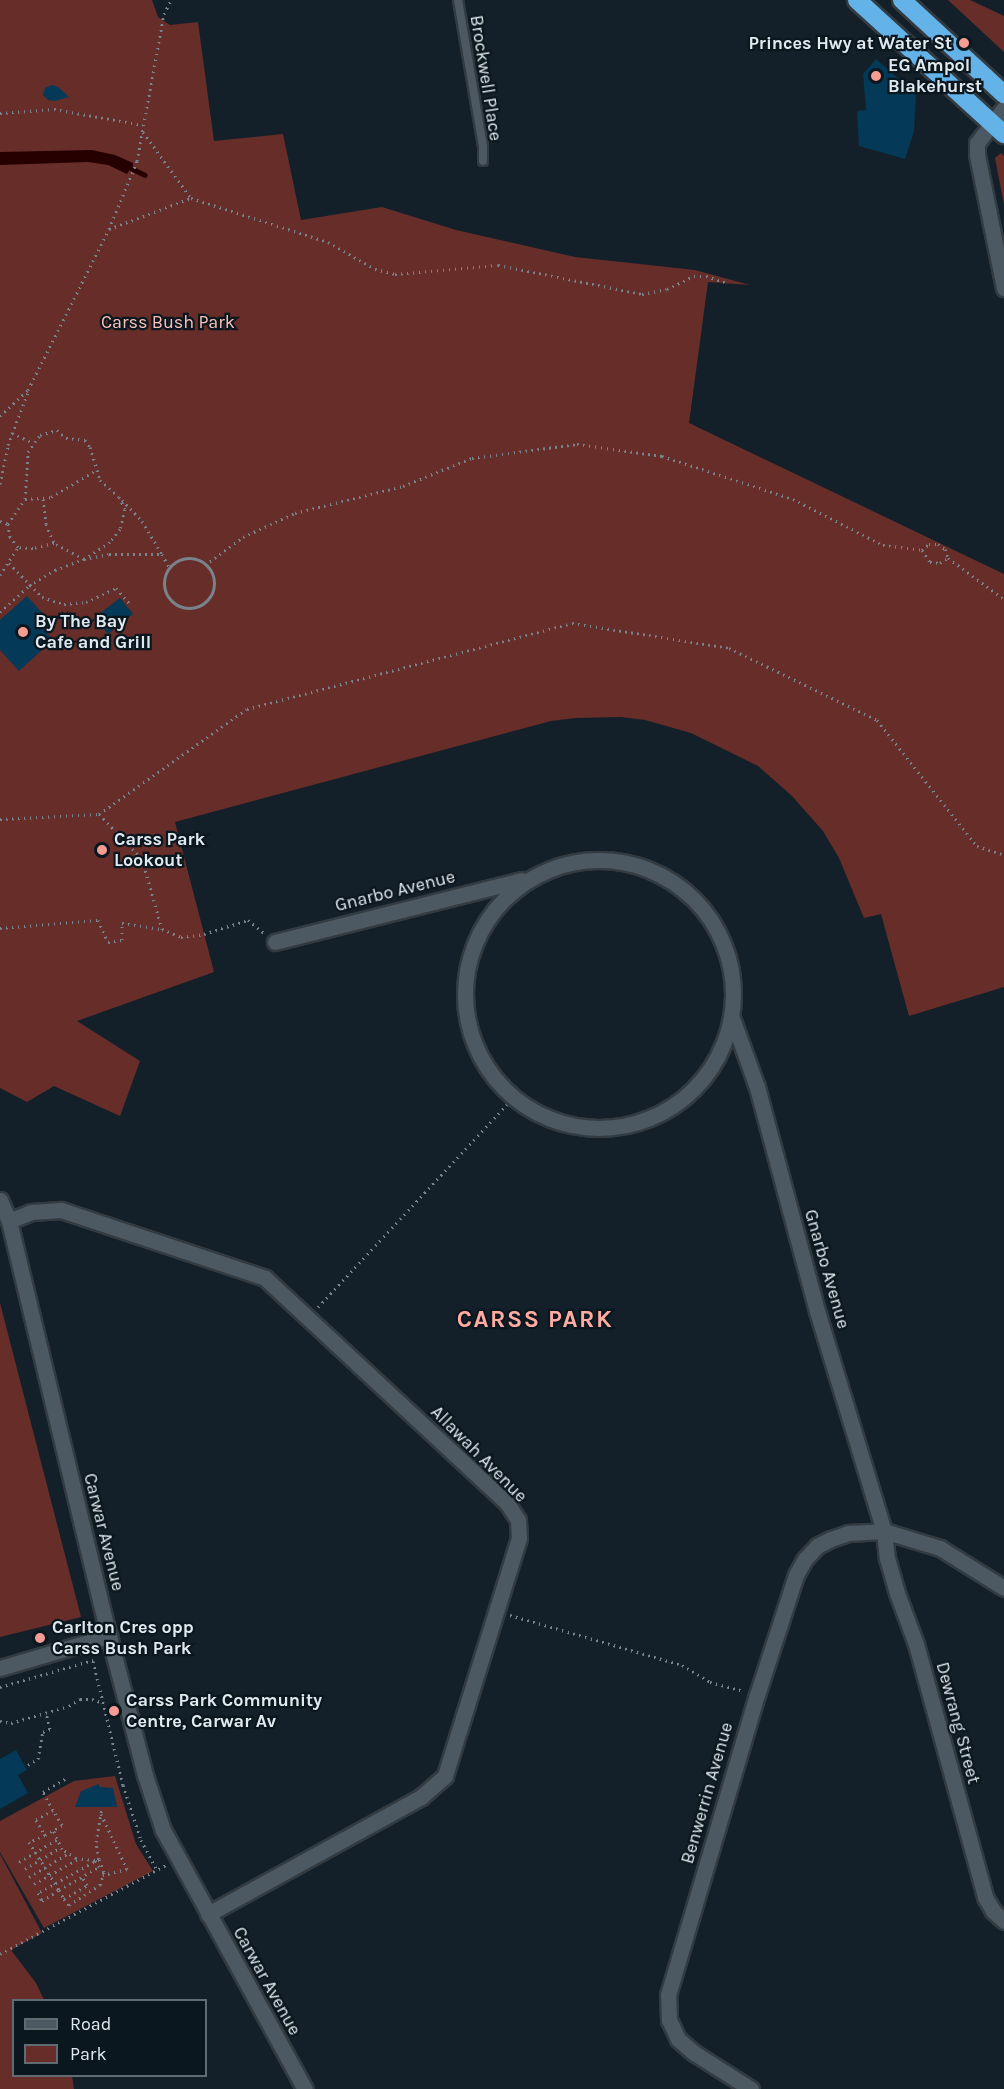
<!DOCTYPE html>
<style>
body{margin:0}
#map{position:relative;width:1004px;height:2089px;overflow:hidden;background:#142029;font-family:Karla,sans-serif}
div>[style]{position:absolute}
[style*='--x']{left:calc(var(--x)*1px);top:calc(var(--y)*1px);width:calc(var(--w)*1px);rotate:calc(var(--a)*1deg)}
.green>*{inset:0;background:#662d29}
.water>*{inset:0;background:#260000}
.stream>*{height:5px;margin:-2.5px;padding:0 2.5px;transform-origin:2.5px;border-radius:2.5px;background:#260000}
.building>*{inset:0;background:#043957}
.path>*{height:3px;margin-top:-1.5px;transform-origin:0;background:repeating-linear-gradient(90deg,#79838b 0 1.5px,transparent 0 6px)}
.path>.ring{margin:-1.5px;padding:0;box-sizing:content-box;background:none;border:3px solid #79838b;border-radius:50%}
.roads{filter:drop-shadow(2px 0 #333b42) drop-shadow(-2px 0 #333b42) drop-shadow(0 2px #333b42) drop-shadow(0 -2px #333b42)}
.lane>*{height:8px;margin:-4px;padding:0 4px;transform-origin:4px;border-radius:4px;background:#4c5963}
.street>*{height:15px;margin:-7.5px;padding:0 7.5px;transform-origin:7.5px;border-radius:7.5px;background:#4c5963}
.street>.ring{margin:-7.5px;padding:0;box-sizing:content-box;background:none;border:15px solid #4c5963;border-radius:50%}
.highway>*{height:18px;margin:-9px;padding:0 9px;transform-origin:9px;border-radius:9px;background:#63b2e8}
.dots>*{width:16px;height:16px;translate:-50% -50%;box-sizing:border-box;border:3px solid #0b171f;border-radius:50%}
span{translate:-50% -50%;white-space:nowrap;text-align:center;line-height:1.15;-webkit-text-stroke:4.5px #0b171f;paint-order:stroke}
.poi-label{font-size:18px;color:#e1e9f0;font-weight:700}
.right{translate:-100% -50%;text-align:right}
.left{translate:0 -50%;text-align:left}
.street-label{font-size:18px;color:#e1e9f0}
.park-label{font-size:18px;color:#ffc0b9}
.district-label{font-size:24px;color:#ffaba2;font-weight:700;letter-spacing:1.5px}
.legend{position:absolute;left:12px;top:1999px;width:195px;height:78px;box-sizing:border-box;background:#0b171f;border:2px solid #616b73;margin:0;padding:8px 10px;list-style:none;font-size:18px;color:#e1e9f0}
.legend li{display:flex;align-items:center;gap:12px;height:30px}
.legend b{width:30px;border:2px solid #616b73}
</style>
<div id="map">
<div class="green">
<div style="clip-path:polygon(0 0,152px 0,158px 17px,170px 25px,198px 22px,214px 141px,283px 134px,301px 220px,382px 207px,456px 230px,575px 257px,695px 270px,750px 285px,708px 282px,689px 423px,1004px 574px,1004px 987px,909px 1016px,881px 914px,864px 918px,839px 858px,823px 831px,792px 796px,758px 766px,691px 733px,645px 720px,621px 717px,575px 718px,551px 721px,175px 822px,214px 972px,77px 1021px,140px 1061px,120px 1116px,54px 1086px,27px 1102px,0 1088px)"></div>
<div style="clip-path:polygon(948px 0,970px 0,1004px 16px,1004px 52px)"></div>
<div style="clip-path:polygon(1001px 153px,1004px 156px,1004px 205px,995px 158px)"></div>
<div style="clip-path:polygon(0 1303px,81px 1617px,0 1637px)"></div>
<div style="clip-path:polygon(115px 1776px,136px 1844px,153px 1871px,44px 1928px,0 1852px,0 1821px,74px 1781px)"></div>
<div style="clip-path:polygon(0 1854px,42px 1933px,11px 1950px,36px 1983px,44px 2000px,14px 2000px,14px 2076px,72px 2076px,74px 2089px,0 2089px)"></div>
</div>
<div class="water">
<div style="clip-path:polygon(92px 150px,115px 155px,133px 163px,133px 165px,127px 174px,108px 165px,88px 162px,0 165px,0 152px)"></div>
</div>
<div class="stream">
<div style="--x:125;--y:165;--w:22;--a:27"></div>
</div>
<div class="building">
<div style="clip-path:polygon(876px 59px,916px 94px,914px 131px,905px 159px,859px 146px,857px 111px,866px 110px,863px 74px)"></div>
<div style="clip-path:polygon(52px 85px,58px 87px,69px 97px,55px 101px,48px 100px,43px 95px,45px 88px)"></div>
<div style="clip-path:polygon(27px 596px,46px 617px,39px 624px,53px 640px,19px 671px,0 650px,0 620px)"></div>
<div style="clip-path:polygon(120px 598px,133px 614px,108px 634px,94px 618px)"></div>
<div style="clip-path:polygon(16px 1750px,27px 1770px,18px 1775px,28px 1793px,0 1809px,0 1759px)"></div>
<div style="clip-path:polygon(99px 1784px,99px 1787px,113px 1788px,117px 1807px,75px 1807px,81px 1791px)"></div>
</div>
<div class="path">
<div style="--x:0;--y:113;--w:54;--a:-4.2"></div>
<div style="--x:54;--y:109;--w:90;--a:10.2"></div>
<div style="--x:143;--y:132;--w:82;--a:54"></div>
<div style="--x:109;--y:229;--w:88;--a:-20.7"></div>
<div style="--x:191;--y:198;--w:144;--a:17.8"></div>
<div style="--x:328;--y:242;--w:54;--a:29.9"></div>
<div style="--x:375;--y:269;--w:21;--a:14"></div>
<div style="--x:395;--y:274;--w:103;--a:-5"></div>
<div style="--x:498;--y:265;--w:147;--a:11.4"></div>
<div style="--x:642;--y:294;--w:25;--a:-11"></div>
<div style="--x:667;--y:289;--w:30;--a:-26"></div>
<div style="--x:694;--y:276;--w:12;--a:0"></div>
<div style="--x:706;--y:276;--w:23;--a:18"></div>
<div style="--x:0;--y:416;--w:38;--a:-43"></div>
<div style="--x:28;--y:390;--w:180;--a:-63.3"></div>
<div style="--x:109;--y:229;--w:74;--a:-67.6"></div>
<div style="--x:137;--y:161;--w:149;--a:-79.6"></div>
<div style="--x:164;--y:14;--w:16;--a:-63"></div>
<div style="--x:57;--y:430;--w:12;--a:42"></div>
<div style="--x:66;--y:438;--w:19;--a:6"></div>
<div style="--x:85;--y:440;--w:9;--a:54"></div>
<div style="--x:90;--y:447;--w:34;--a:73"></div>
<div style="--x:100;--y:480;--w:25;--a:42"></div>
<div style="--x:119;--y:497;--w:13;--a:63"></div>
<div style="--x:125;--y:509;--w:21;--a:104"></div>
<div style="--x:120;--y:529;--w:16;--a:128"></div>
<div style="--x:110;--y:542;--w:31;--a:147"></div>
<div style="--x:84;--y:559;--w:34;--a:-152"></div>
<div style="--x:54;--y:543;--w:22;--a:167"></div>
<div style="--x:33;--y:548;--w:15;--a:-176"></div>
<div style="--x:18;--y:547;--w:13;--a:-129"></div>
<div style="--x:10;--y:537;--w:13;--a:-99"></div>
<div style="--x:8;--y:524;--w:30;--a:-56"></div>
<div style="--x:25;--y:499;--w:47;--a:-86.3"></div>
<div style="--x:28;--y:452;--w:21;--a:-55"></div>
<div style="--x:40;--y:435;--w:18;--a:-16"></div>
<div style="--x:12;--y:433;--w:23;--a:25"></div>
<div style="--x:0;--y:484;--w:40;--a:-78"></div>
<div style="--x:8;--y:445;--w:57;--a:-69.3"></div>
<div style="--x:25;--y:499;--w:26;--a:-4"></div>
<div style="--x:51;--y:497;--w:51;--a:-30.6"></div>
<div style="--x:43;--y:499;--w:25;--a:83"></div>
<div style="--x:46;--y:524;--w:21;--a:67"></div>
<div style="--x:122;--y:500;--w:29;--a:46"></div>
<div style="--x:142;--y:521;--w:39;--a:59"></div>
<div style="--x:0;--y:521;--w:9;--a:21"></div>
<div style="--x:922;--y:550;--w:14;--a:56"></div>
<div style="--x:930;--y:562;--w:10;--a:6"></div>
<div style="--x:940;--y:563;--w:9;--a:-32"></div>
<div class="ring" style="left:164px;top:558px;width:47px;height:47px"></div>
<div style="--x:9;--y:563;--w:47;--a:45.9"></div>
<div style="--x:42;--y:597;--w:23;--a:18"></div>
<div style="--x:64;--y:604;--w:22;--a:-5"></div>
<div style="--x:86;--y:602;--w:33;--a:-25"></div>
<div style="--x:116;--y:588;--w:21;--a:49"></div>
<div style="--x:205;--y:565;--w:47;--a:-36.4"></div>
<div style="--x:243;--y:537;--w:57;--a:-24.8"></div>
<div style="--x:295;--y:513;--w:111;--a:-14"></div>
<div style="--x:403;--y:486;--w:74;--a:-22.1"></div>
<div style="--x:472;--y:458;--w:106;--a:-7.6"></div>
<div style="--x:577;--y:444;--w:86;--a:8"></div>
<div style="--x:662;--y:456;--w:138;--a:18.2"></div>
<div style="--x:793;--y:499;--w:101;--a:27.1"></div>
<div style="--x:883;--y:545;--w:39;--a:7"></div>
<div style="--x:922;--y:550;--w:9;--a:-41"></div>
<div style="--x:929;--y:544;--w:9;--a:0"></div>
<div style="--x:938;--y:544;--w:9;--a:36"></div>
<div style="--x:945;--y:549;--w:9;--a:72"></div>
<div style="--x:948;--y:558;--w:69;--a:36.2"></div>
<div style="--x:0;--y:575;--w:33;--a:-57"></div>
<div style="--x:0;--y:612;--w:39;--a:-42"></div>
<div style="--x:29;--y:586;--w:31;--a:-32"></div>
<div style="--x:55;--y:570;--w:31;--a:-21"></div>
<div style="--x:84;--y:559;--w:25;--a:-11"></div>
<div style="--x:109;--y:554;--w:53;--a:0"></div>
<div style="--x:162;--y:554;--w:15;--a:62"></div>
<div style="--x:99;--y:814;--w:62;--a:46.3"></div>
<div style="--x:142;--y:859;--w:73;--a:74.1"></div>
<div style="--x:0;--y:819;--w:99;--a:-2.9"></div>
<div style="--x:99;--y:814;--w:181;--a:-35.4"></div>
<div style="--x:247;--y:709;--w:336;--a:-14.8"></div>
<div style="--x:572;--y:623;--w:159;--a:9"></div>
<div style="--x:729;--y:648;--w:165;--a:25.9"></div>
<div style="--x:877;--y:720;--w:161;--a:51.6"></div>
<div style="--x:977;--y:846;--w:28;--a:18"></div>
<div style="--x:0;--y:928;--w:98;--a:-4.7"></div>
<div style="--x:98;--y:920;--w:24;--a:66"></div>
<div style="--x:108;--y:942;--w:14;--a:-8"></div>
<div style="--x:122;--y:940;--w:17;--a:-90"></div>
<div style="--x:122;--y:923;--w:40;--a:8.5"></div>
<div style="--x:162;--y:929;--w:21;--a:23"></div>
<div style="--x:181;--y:937;--w:23;--a:-7"></div>
<div style="--x:204;--y:934;--w:46;--a:-17.7"></div>
<div style="--x:248;--y:920;--w:21;--a:39"></div>
<div style="--x:318;--y:1307;--w:286;--a:-47"></div>
<div style="--x:510;--y:1615;--w:179;--a:16.2"></div>
<div style="--x:682;--y:1665;--w:33;--a:31"></div>
<div style="--x:710;--y:1682;--w:34;--a:15"></div>
<div style="--x:93;--y:1661;--w:128;--a:76.4"></div>
<div style="--x:123;--y:1785;--w:58;--a:71.9"></div>
<div style="--x:141;--y:1840;--w:34;--a:62"></div>
<div style="--x:0;--y:1687;--w:97;--a:-16.2"></div>
<div style="--x:0;--y:1721;--w:11;--a:10"></div>
<div style="--x:11;--y:1723;--w:60;--a:-16.3"></div>
<div style="--x:69;--y:1706;--w:13;--a:-32"></div>
<div style="--x:80;--y:1699;--w:12;--a:0"></div>
<div style="--x:92;--y:1699;--w:12;--a:20"></div>
<div style="--x:28;--y:1765;--w:12;--a:-31"></div>
<div style="--x:38;--y:1759;--w:27;--a:-80"></div>
<div style="--x:43;--y:1732;--w:8;--a:-23"></div>
<div style="--x:50;--y:1729;--w:16;--a:-104"></div>
<div style="--x:53;--y:1810;--w:20;--a:150"></div>
<div style="--x:36;--y:1820;--w:17;--a:59"></div>
<div style="--x:45;--y:1835;--w:20;--a:-30"></div>
<div style="--x:62;--y:1825;--w:17;--a:-121"></div>
<div style="--x:53;--y:1810;--w:21;--a:-119"></div>
<div style="--x:43;--y:1792;--w:27;--a:-31"></div>
<div style="--x:101;--y:1814;--w:61;--a:64.7"></div>
<div style="--x:127;--y:1869;--w:25;--a:166"></div>
<div style="--x:45;--y:1835;--w:17;--a:156"></div>
<div style="--x:29;--y:1842;--w:57;--a:58"></div>
<div style="--x:59;--y:1890;--w:46;--a:-29.9"></div>
<div style="--x:99;--y:1867;--w:8;--a:-120"></div>
<div style="--x:95;--y:1860;--w:19;--a:-174"></div>
<div style="--x:76;--y:1858;--w:17;--a:-147"></div>
<div style="--x:62;--y:1849;--w:21;--a:-115"></div>
<div style="--x:99;--y:1859;--w:17;--a:-100"></div>
<div style="--x:96;--y:1842;--w:35;--a:-80"></div>
<div style="--x:19;--y:1862;--w:45;--a:-30.5"></div>
<div style="--x:25;--y:1869;--w:42;--a:-31.4"></div>
<div style="--x:29;--y:1877;--w:47;--a:-31"></div>
<div style="--x:34;--y:1884;--w:51;--a:-29.6"></div>
<div style="--x:64;--y:1899;--w:8;--a:50"></div>
<div style="--x:69;--y:1905;--w:37;--a:-33"></div>
<div style="--x:100;--y:1885;--w:14;--a:-73"></div>
<div style="--x:104;--y:1872;--w:14;--a:-111"></div>
<div style="--x:99;--y:1859;--w:70;--a:150.9"></div>
<div style="--x:38;--y:1893;--w:9;--a:63"></div>
<div style="--x:42;--y:1901;--w:20;--a:-33"></div>
<div style="--x:59;--y:1890;--w:10;--a:61"></div>
<div style="--x:64;--y:1899;--w:27;--a:-31"></div>
<div style="--x:87;--y:1885;--w:9;--a:-122"></div>
<div style="--x:0;--y:1954;--w:188;--a:-28.2"></div>
</div>
<div class="roads">
<div class="lane">
<div style="--x:458;--y:0;--w:149;--a:80.3"></div>
<div style="--x:483;--y:147;--w:14;--a:90"></div>
</div>
<div class="street">
<div style="--x:1004;--y:108;--w:44;--a:127.6"></div>
<div style="--x:977;--y:143;--w:12;--a:90"></div>
<div style="--x:977;--y:155;--w:136;--a:78.5"></div>
<div class="ring" style="left:465px;top:860px;width:253px;height:253px"></div>
<div style="--x:275;--y:942;--w:254;--a:-14.1"></div>
<div style="--x:732;--y:1018;--w:73;--a:70.1"></div>
<div style="--x:757;--y:1087;--w:232;--a:75"></div>
<div style="--x:817;--y:1311;--w:230;--a:73.1"></div>
<div style="--x:884;--y:1531;--w:27;--a:84"></div>
<div style="--x:887;--y:1558;--w:36;--a:74"></div>
<div style="--x:897;--y:1593;--w:54;--a:69.6"></div>
<div style="--x:916;--y:1644;--w:262;--a:74.7"></div>
<div style="--x:985;--y:1897;--w:16;--a:60"></div>
<div style="--x:993;--y:1911;--w:15;--a:42"></div>
<div style="--x:0;--y:1200;--w:23;--a:67"></div>
<div style="--x:9;--y:1221;--w:427;--a:76.5"></div>
<div style="--x:109;--y:1636;--w:144;--a:75.5"></div>
<div style="--x:145;--y:1775;--w:58;--a:71.9"></div>
<div style="--x:163;--y:1830;--w:295;--a:61.3"></div>
<div style="--x:9;--y:1221;--w:24;--a:-22"></div>
<div style="--x:31;--y:1212;--w:30;--a:-4"></div>
<div style="--x:61;--y:1210;--w:215;--a:18.4"></div>
<div style="--x:265;--y:1278;--w:330;--a:42.9"></div>
<div style="--x:507;--y:1503;--w:20;--a:57"></div>
<div style="--x:518;--y:1520;--w:18;--a:87"></div>
<div style="--x:519;--y:1538;--w:249;--a:107.3"></div>
<div style="--x:445;--y:1776;--w:32;--a:139"></div>
<div style="--x:421;--y:1797;--w:243;--a:151.2"></div>
<div style="--x:0;--y:1668;--w:114;--a:-16.4"></div>
<div style="--x:751;--y:2089;--w:67;--a:-147.7"></div>
<div style="--x:694;--y:2053;--w:21;--a:-139"></div>
<div style="--x:678;--y:2039;--w:21;--a:-115"></div>
<div style="--x:669;--y:2020;--w:25;--a:-92"></div>
<div style="--x:668;--y:1995;--w:313;--a:-73.5"></div>
<div style="--x:757;--y:1695;--w:126;--a:-72"></div>
<div style="--x:796;--y:1575;--w:18;--a:-61"></div>
<div style="--x:805;--y:1559;--w:18;--a:-47"></div>
<div style="--x:817;--y:1546;--w:16;--a:-27"></div>
<div style="--x:831;--y:1539;--w:18;--a:-19"></div>
<div style="--x:848;--y:1533;--w:36;--a:-3"></div>
<div style="--x:884;--y:1531;--w:59;--a:16.9"></div>
<div style="--x:940;--y:1548;--w:75;--a:32"></div>
</div>
<div class="highway">
<div style="--x:857;--y:0;--w:199;--a:42.4"></div>
<div style="--x:902;--y:0;--w:139;--a:42.7"></div>
</div>
</div>
<div class="dots">
<div style="left:964px;top:43px;background:#f59c93"></div>
<div style="left:876px;top:76px;background:#f59c93"></div>
<div style="left:23px;top:632px;background:#f59c93"></div>
<div style="left:102px;top:850px;background:#f59c93"></div>
<div style="left:40px;top:1638px;background:#f59c93"></div>
<div style="left:114px;top:1711px;background:#f59c93"></div>
</div>
<div class="poi-label">
<span class="right" style="left:952px;top:43px">Princes Hwy at Water St</span>
<span class="left" style="left:888px;top:76px">EG Ampol<br>Blakehurst</span>
<span class="left" style="left:35px;top:632px">By The Bay<br>Cafe and Grill</span>
<span class="left" style="left:114px;top:850px">Carss Park<br>Lookout</span>
<span class="left" style="left:52px;top:1638px">Carlton Cres opp<br>Carss Bush Park</span>
<span class="left" style="left:126px;top:1711px">Carss Park Community<br>Centre, Carwar Av</span>
</div>
<div class="street-label">
<span style="left:486px;top:78px;rotate:81deg">Brockwell Place</span>
<span style="left:395px;top:891px;rotate:-14deg">Gnarbo Avenue</span>
<span style="left:827px;top:1269px;rotate:74deg">Gnarbo Avenue</span>
<span style="left:479px;top:1454px;rotate:45deg">Allawah Avenue</span>
<span style="left:104px;top:1532px;rotate:76deg">Carwar Avenue</span>
<span style="left:958px;top:1723px;rotate:75deg">Dewrang Street</span>
<span style="left:707px;top:1793px;rotate:-74deg">Benwerrin Avenue</span>
<span style="left:267px;top:1981px;rotate:61deg">Carwar Avenue</span>
</div>
<div class="park-label">
<span style="left:168px;top:322px">Carss Bush Park</span>
</div>
<div class="district-label">
<span style="left:535px;top:1320px">CARSS PARK</span>
</div>
<ul class="legend">
<li><b style="height:8px;background:#4c5963"></b>Road</li>
<li><b style="height:16px;background:#662d29"></b>Park</li>
</ul>
</div>
